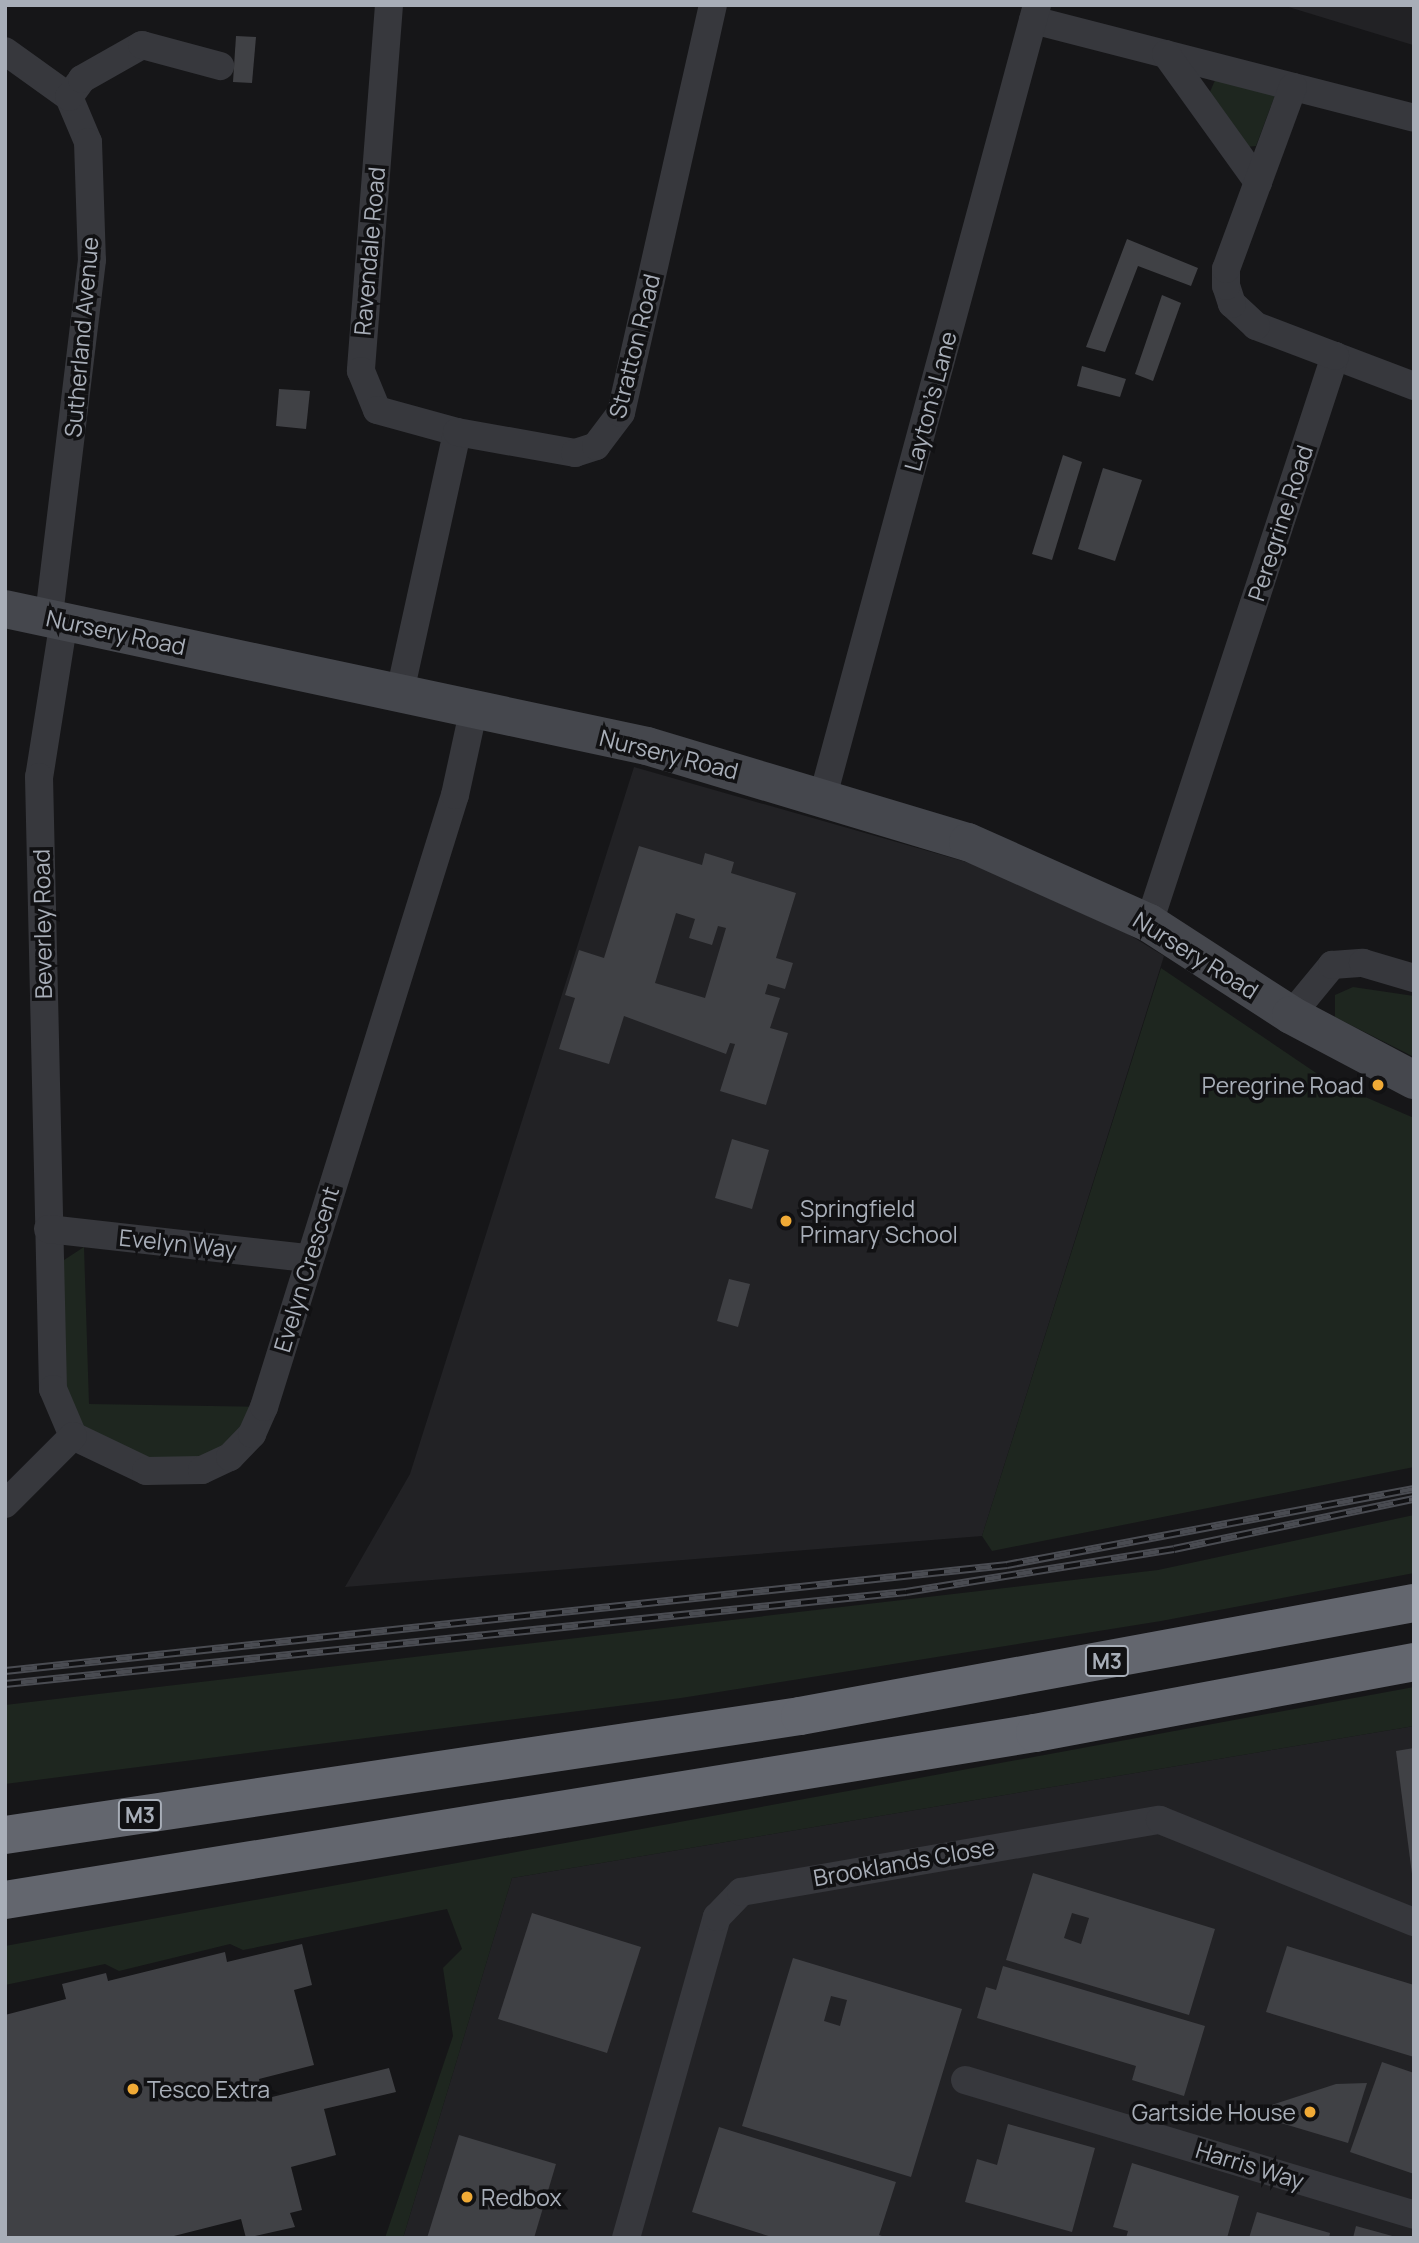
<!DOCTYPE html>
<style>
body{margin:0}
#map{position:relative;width:1419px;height:2243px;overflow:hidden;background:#161618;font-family:Manrope,sans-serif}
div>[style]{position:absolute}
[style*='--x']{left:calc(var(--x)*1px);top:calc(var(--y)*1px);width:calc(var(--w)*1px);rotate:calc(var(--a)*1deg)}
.built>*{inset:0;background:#222225}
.green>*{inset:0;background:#1e261f}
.building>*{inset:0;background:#404145}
.street>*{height:28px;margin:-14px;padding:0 14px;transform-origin:14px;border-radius:14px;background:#37383d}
.secondary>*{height:38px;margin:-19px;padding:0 19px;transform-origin:19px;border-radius:19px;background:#45474d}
.highway>*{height:38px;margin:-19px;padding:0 19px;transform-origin:19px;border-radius:19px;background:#63666e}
.rail>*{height:8px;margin-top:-4px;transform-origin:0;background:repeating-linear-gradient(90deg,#111113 0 16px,#4a4c52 0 32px);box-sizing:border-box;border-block:2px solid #4a4c52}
.dots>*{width:19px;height:19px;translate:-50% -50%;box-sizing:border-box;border:4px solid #111113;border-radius:50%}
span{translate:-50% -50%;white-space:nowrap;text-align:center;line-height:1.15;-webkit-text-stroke:7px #111113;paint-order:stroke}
.shield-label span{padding:2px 5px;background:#111113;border:2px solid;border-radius:5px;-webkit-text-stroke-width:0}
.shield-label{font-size:21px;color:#a8aeb8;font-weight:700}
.street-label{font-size:23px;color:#a8aeb8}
.poi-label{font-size:23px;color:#a8aeb8}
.right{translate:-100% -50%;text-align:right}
.left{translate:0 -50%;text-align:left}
.frame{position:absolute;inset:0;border:7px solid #a8aeb8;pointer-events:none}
</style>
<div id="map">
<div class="built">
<div style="clip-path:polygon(1282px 5px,1414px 5px,1414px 42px,1413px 45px)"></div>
<div style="clip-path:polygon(634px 767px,970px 863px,1128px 934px,1164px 956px,982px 1536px,345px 1587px,410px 1474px)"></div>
<div style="clip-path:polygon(1414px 1726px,1414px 2238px,403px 2238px,512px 1878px)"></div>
</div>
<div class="green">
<div style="clip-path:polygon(1216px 78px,1277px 90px,1256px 146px,1246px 147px,1209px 94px)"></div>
<div style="clip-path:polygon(1161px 968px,1328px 1081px,1414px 1118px,1414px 1467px,992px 1551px,982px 1536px)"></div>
<div style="clip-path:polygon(1353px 987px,1414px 996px,1414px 1057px,1335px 1017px,1335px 995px)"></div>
<div style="clip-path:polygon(84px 1247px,89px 1404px,264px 1407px,252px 1434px,175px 1473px,73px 1436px,64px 1390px,64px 1260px)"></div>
<div style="clip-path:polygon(1414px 1515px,1414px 1573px,1161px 1621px,681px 1698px,5px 1784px,5px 1705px,1158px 1570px)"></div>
<div style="clip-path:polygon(1414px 1687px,1414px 1726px,512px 1878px,403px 2238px,385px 2238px,453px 2036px,443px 1968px,462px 1949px,447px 1909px,243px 1950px,230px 1944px,119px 1971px,105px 1964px,5px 1985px,5px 1946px)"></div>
</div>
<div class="building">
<div style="clip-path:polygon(236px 36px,256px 37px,252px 83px,233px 82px)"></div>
<div style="clip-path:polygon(1127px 239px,1198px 268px,1191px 286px,1138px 266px,1105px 352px,1086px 347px)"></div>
<div style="clip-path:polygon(1162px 295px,1181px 303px,1153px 381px,1135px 374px)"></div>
<div style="clip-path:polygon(1082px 366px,1126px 379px,1120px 397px,1077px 386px)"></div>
<div style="clip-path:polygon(279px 389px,310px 391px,306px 429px,276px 426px)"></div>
<div style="clip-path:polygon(1063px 455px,1082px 462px,1052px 560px,1032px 554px)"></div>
<div style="clip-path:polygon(1103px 468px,1142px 480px,1115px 561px,1078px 549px)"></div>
<div style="clip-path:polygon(evenodd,639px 846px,702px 865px,705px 853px,734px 862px,731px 873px,796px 893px,776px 958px,793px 963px,785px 989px,768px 984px,765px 994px,780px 998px,770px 1028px,788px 1033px,766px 1105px,720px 1091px,735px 1044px,730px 1043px,726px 1054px,624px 1016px,609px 1064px,559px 1049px,575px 998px,565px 995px,579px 950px,604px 958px,639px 846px,676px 913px,695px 919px,689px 938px,712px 945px,718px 926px,726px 928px,705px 998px,655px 983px,676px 913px)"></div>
<div style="clip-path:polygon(732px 1139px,769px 1150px,752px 1209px,715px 1198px)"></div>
<div style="clip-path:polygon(729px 1279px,750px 1284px,738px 1327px,717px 1321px)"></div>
<div style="clip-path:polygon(1414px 1748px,1414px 1874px,1412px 1874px,1396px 1751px)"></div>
<div style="clip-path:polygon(evenodd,1033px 1873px,1215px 1929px,1189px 2015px,1006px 1960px,1033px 1873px,1072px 1913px,1089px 1918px,1081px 1944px,1064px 1938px,1072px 1913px)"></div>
<div style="clip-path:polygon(532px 1913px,641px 1947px,607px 2053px,498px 2019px)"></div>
<div style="clip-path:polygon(302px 1944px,312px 1985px,294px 1990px,314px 2065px,259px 2079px,264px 2099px,389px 2068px,396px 2092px,324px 2109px,336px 2155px,291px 2167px,302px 2210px,290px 2213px,295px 2227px,246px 2238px,241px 2219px,166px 2238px,5px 2238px,5px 2015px,66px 1999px,62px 1984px,106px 1973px,108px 1981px,225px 1952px,227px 1962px)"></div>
<div style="clip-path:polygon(1287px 1946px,1414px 1985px,1414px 2057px,1266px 2012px)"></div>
<div style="clip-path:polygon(evenodd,793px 1958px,962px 2009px,911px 2177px,742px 2126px,793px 1958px,831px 1996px,847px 2000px,840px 2026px,824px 2021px,831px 1996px)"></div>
<div style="clip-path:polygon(1003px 1966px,1205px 2026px,1184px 2096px,1132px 2080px,1136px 2066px,977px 2018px,986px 1987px,996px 1990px)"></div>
<div style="clip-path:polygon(1382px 2062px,1414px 2073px,1414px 2174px,1350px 2152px)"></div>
<div style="clip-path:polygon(1367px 2083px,1348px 2143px,1261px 2117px,1265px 2107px,1336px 2084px)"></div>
<div style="clip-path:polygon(1008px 2124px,1095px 2148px,1072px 2232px,965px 2202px,977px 2159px,997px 2165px)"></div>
<div style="clip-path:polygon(719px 2127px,896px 2182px,879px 2235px,888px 2238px,775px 2238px,692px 2212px)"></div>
<div style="clip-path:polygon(459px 2135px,556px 2164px,534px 2238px,427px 2238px)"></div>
<div style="clip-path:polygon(1132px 2163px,1239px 2196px,1227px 2238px,1126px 2238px,1128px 2231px,1113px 2227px)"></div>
<div style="clip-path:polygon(1257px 2212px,1330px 2233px,1329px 2238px,1249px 2238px)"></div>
<div style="clip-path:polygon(1356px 2226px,1396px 2237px,1396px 2238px,1353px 2238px)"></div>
</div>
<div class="street">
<div style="--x:389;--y:5;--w:367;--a:94.4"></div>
<div style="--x:361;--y:371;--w:42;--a:67.7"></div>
<div style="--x:377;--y:410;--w:83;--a:15.4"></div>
<div style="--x:1033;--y:20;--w:393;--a:14.4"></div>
<div style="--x:5;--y:51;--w:79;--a:35.7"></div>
<div style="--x:69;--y:97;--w:49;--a:67.1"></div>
<div style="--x:88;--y:142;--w:118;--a:88.1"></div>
<div style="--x:92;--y:260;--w:360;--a:96.9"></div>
<div style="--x:1166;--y:54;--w:158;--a:54.3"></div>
<div style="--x:69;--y:97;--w:22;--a:-54"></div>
<div style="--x:82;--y:79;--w:69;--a:-29.5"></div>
<div style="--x:142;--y:45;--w:81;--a:15.1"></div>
<div style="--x:1335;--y:356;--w:85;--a:20.8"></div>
<div style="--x:64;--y:620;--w:159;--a:99"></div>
<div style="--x:39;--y:777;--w:612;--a:88.69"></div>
<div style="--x:53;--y:1389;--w:51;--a:66.9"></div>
<div style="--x:73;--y:1436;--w:81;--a:25.6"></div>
<div style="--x:146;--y:1471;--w:56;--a:-1"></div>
<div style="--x:202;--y:1470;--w:31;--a:-25"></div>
<div style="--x:230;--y:1457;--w:32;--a:-46"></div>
<div style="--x:252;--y:1434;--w:30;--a:-66"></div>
<div style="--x:264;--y:1407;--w:641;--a:-72.67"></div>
<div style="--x:455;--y:795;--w:89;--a:-77.7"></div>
<div style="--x:400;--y:692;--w:266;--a:-77.6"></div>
<div style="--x:457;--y:432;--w:120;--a:10.1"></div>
<div style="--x:575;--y:453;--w:22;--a:-18"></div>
<div style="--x:596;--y:446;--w:41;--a:-52.9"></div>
<div style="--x:621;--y:413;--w:418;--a:-77.3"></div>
<div style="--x:823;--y:796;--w:819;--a:-74.86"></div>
<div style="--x:1149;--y:923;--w:597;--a:-71.84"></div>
<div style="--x:1335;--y:356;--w:85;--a:-159.2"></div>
<div style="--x:1256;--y:326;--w:33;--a:-137"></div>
<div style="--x:1232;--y:304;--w:19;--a:-108"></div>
<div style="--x:1226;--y:286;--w:17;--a:-90"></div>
<div style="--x:1226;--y:269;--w:194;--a:-69.8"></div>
<div style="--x:1291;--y:1015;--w:65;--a:-50.6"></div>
<div style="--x:1332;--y:965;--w:31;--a:-4"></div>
<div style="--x:1363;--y:963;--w:53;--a:16.4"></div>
<div style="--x:48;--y:1229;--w:262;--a:6.4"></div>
<div style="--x:5;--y:1504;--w:96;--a:-45"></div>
<div style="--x:965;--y:2080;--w:469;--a:16.7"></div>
<div style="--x:626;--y:2238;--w:334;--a:-74.2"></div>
<div style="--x:717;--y:1917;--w:35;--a:-46"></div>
<div style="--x:741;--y:1892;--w:425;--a:-9.8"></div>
<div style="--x:1160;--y:1820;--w:274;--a:21.9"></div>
</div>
<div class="secondary">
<div style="--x:5;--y:609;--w:656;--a:12.05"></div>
<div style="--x:647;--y:746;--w:335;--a:16.7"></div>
<div style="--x:968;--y:842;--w:198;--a:24.1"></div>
<div style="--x:1149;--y:923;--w:169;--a:32.9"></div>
<div style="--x:1291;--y:1015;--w:139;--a:27.9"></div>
</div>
<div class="highway">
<div style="--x:5;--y:1835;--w:804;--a:-8.51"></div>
<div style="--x:800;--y:1716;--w:624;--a:-10.43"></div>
<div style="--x:5;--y:1900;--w:1043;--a:-9.21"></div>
<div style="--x:1035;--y:1733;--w:386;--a:-10.6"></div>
</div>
<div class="rail">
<div style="--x:5;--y:1671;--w:1008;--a:-6.04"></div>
<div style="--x:1007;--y:1565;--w:414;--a:-10.6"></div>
<div style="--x:5;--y:1684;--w:906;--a:-5.83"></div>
<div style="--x:906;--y:1592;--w:271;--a:-9.1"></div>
<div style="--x:1174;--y:1549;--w:245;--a:-11.8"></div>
</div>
<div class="dots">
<div style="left:1378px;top:1085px;background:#f0aa36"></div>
<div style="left:786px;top:1221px;background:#f0aa36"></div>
<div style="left:133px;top:2089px;background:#f0aa36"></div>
<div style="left:1310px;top:2112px;background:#f0aa36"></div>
<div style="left:467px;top:2197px;background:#f0aa36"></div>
</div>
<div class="shield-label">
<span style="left:1107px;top:1661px">M3</span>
<span style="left:140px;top:1815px">M3</span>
</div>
<div class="street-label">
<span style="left:369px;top:251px;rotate:-85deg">Ravendale Road</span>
<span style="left:81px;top:337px;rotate:-85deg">Sutherland Avenue</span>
<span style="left:634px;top:346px;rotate:-76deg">Stratton Road</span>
<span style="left:930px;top:401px;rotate:-75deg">Layton's Lane</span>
<span style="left:1280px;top:523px;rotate:-72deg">Peregrine Road</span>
<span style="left:116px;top:632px;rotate:12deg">Nursery Road</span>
<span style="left:669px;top:754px;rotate:14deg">Nursery Road</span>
<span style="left:42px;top:924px;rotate:-91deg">Beverley Road</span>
<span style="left:1196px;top:955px;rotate:32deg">Nursery Road</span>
<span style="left:178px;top:1243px;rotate:6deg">Evelyn Way</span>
<span style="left:306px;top:1269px;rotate:-73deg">Evelyn Crescent</span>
<span style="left:904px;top:1862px;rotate:-10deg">Brooklands Close</span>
<span style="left:1250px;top:2165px;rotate:17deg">Harris Way</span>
</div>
<div class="poi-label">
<span class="right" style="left:1364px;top:1085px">Peregrine Road</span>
<span class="left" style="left:800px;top:1221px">Springfield<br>Primary School</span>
<span class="left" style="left:147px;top:2089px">Tesco Extra</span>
<span class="right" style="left:1296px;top:2112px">Gartside House</span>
<span class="left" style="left:481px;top:2197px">Redbox</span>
</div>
<div class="frame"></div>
</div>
